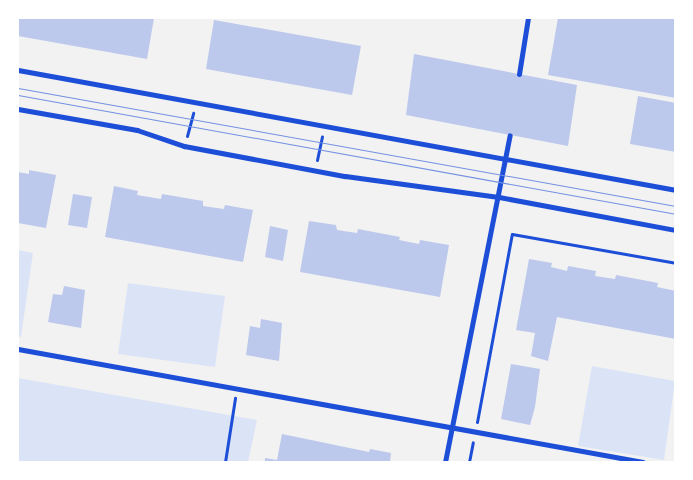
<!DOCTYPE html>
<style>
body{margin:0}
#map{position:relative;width:693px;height:480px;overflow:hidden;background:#f2f2f2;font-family:"Titillium Web",sans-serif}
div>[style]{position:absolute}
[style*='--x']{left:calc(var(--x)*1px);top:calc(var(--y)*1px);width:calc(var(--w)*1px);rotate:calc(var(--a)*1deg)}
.green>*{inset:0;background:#dbe4f7}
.building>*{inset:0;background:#bdc9ec}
.path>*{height:3px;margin:-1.5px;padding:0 1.5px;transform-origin:1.5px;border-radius:1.5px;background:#1d4ed8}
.minor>*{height:5px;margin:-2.5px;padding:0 2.5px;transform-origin:2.5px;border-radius:2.5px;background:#1d4ed8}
.tram>*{height:1px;margin:-0.5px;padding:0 0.5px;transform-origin:0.5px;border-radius:0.5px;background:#7290e2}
span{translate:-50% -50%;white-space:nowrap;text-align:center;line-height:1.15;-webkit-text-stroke:4px #fff;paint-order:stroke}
.frame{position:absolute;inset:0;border:19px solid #fff;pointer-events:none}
</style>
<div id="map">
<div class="green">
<div style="clip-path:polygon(18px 250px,33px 253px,21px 337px,18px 336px)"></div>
<div style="clip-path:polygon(128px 283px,225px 296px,215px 367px,118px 354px)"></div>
<div style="clip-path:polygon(592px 366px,675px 381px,664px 460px,578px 446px)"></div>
<div style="clip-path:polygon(18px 378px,257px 420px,248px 462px,18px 462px)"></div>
</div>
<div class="building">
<div style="clip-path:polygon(18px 18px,154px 18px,147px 59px,18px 36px)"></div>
<div style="clip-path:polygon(558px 18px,676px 18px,676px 98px,548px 75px)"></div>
<div style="clip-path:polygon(214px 20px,361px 46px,352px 95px,206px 69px)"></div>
<div style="clip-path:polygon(414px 54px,577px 85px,568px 146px,406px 115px)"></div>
<div style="clip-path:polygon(638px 96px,676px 103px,676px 152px,630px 144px)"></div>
<div style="clip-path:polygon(29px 170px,56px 175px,46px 228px,18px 223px,18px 172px,29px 174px)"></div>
<div style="clip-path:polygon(114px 186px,138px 191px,137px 195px,161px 199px,162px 194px,203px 201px,203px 206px,224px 209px,225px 205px,253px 210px,243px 262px,105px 237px)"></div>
<div style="clip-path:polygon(73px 194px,92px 197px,87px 228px,68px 225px)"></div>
<div style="clip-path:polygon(309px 221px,336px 225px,337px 230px,357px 233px,358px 229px,400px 237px,399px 240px,419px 244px,420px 240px,449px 245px,440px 297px,300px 272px)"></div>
<div style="clip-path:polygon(270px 226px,288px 230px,283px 261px,265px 257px)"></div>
<div style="clip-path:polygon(529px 259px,552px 263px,551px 267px,567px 271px,568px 266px,596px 271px,595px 276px,615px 279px,616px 275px,658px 283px,657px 287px,676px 291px,676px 339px,557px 317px,548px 361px,531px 356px,535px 333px,516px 330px)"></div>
<div style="clip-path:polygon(64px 286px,85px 290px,81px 328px,48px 322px,53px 294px,62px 295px)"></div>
<div style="clip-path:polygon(261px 319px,282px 323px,279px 361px,246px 355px,250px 326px,260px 328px)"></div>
<div style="clip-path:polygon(511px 364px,540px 369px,535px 407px,530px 425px,501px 419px)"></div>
<div style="clip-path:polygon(282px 434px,369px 452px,370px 449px,391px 453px,390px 462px,265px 462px,265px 458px,277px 460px)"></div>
</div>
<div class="path">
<div style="--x:187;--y:136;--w:24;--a:-75"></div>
<div style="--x:317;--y:160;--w:24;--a:-78"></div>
<div style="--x:477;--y:422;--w:191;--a:-79.5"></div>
<div style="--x:512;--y:234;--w:167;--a:10"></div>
<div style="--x:225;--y:462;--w:65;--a:-81.1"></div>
<div style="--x:469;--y:462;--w:20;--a:-79"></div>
</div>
<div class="minor">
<div style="--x:18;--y:70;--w:669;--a:10.34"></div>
<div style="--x:519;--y:74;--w:57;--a:-80.9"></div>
<div style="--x:18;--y:109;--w:121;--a:10"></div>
<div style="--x:137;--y:130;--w:50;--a:18.8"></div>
<div style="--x:184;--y:146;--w:164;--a:10.6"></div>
<div style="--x:345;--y:176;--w:155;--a:7.8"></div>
<div style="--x:499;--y:197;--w:180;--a:10.6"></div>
<div style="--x:18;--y:349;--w:635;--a:10.25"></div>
<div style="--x:445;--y:462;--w:333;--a:-78.8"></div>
</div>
<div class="tram">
<div style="--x:18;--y:88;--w:668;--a:10.17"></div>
<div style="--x:18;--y:95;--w:669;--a:10.25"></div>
</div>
<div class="frame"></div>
</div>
